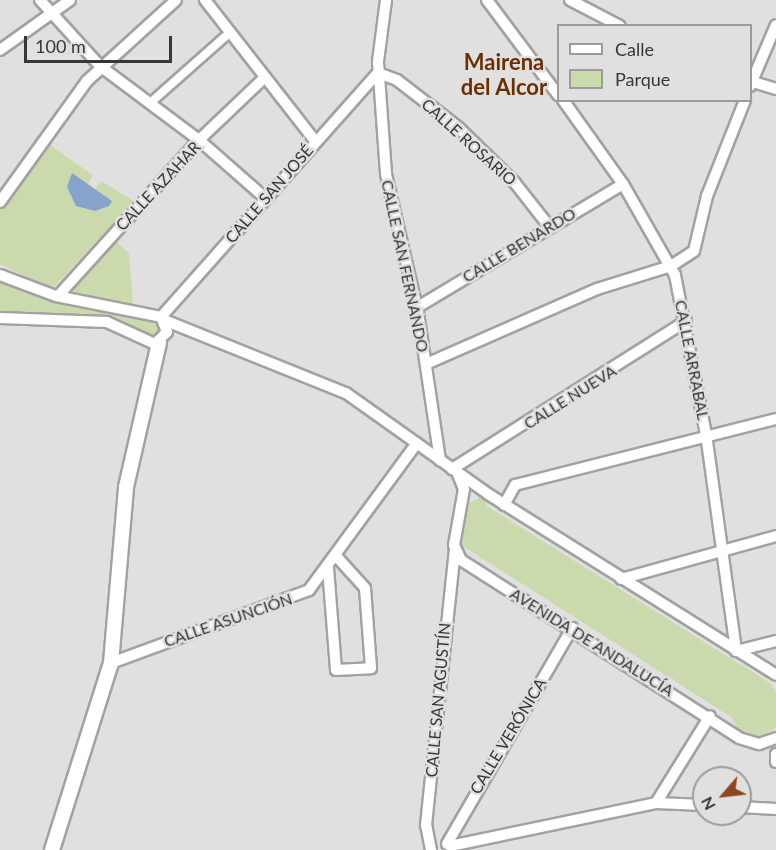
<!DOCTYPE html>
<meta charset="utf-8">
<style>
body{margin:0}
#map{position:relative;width:776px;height:850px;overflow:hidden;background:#e0e0e1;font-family:Lato,sans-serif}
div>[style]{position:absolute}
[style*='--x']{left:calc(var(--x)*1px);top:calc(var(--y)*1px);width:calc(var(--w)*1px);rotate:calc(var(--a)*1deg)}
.green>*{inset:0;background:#cadaac}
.water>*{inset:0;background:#86a3cc}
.roads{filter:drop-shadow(2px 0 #a2a2a3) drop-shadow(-2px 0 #a2a2a3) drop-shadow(0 2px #a2a2a3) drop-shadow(0 -2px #a2a2a3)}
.pedestrian>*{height:8px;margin:-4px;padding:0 4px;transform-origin:4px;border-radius:4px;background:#fff}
.minor>*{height:10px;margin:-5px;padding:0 5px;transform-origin:5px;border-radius:5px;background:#fff}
.secondary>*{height:14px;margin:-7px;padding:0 7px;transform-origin:7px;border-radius:7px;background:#fff}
span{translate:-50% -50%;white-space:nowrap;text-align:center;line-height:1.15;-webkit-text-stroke:5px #e0e0e1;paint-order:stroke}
.street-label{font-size:16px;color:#373737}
.district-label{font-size:22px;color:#6b2f02;font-weight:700}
.legend{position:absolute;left:557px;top:24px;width:195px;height:78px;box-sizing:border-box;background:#e0e0e1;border:2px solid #9c9c9d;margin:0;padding:8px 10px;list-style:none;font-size:18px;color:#373737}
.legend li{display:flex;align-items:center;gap:12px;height:30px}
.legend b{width:30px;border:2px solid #9c9c9d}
.north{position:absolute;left:692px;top:766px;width:60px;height:60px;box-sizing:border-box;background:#e0e0e1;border:2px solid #9c9c9d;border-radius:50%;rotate:242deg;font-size:16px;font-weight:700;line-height:24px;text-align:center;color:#373737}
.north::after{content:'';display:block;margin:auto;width:21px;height:27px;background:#8c481d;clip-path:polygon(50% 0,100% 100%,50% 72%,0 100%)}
.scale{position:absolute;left:24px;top:36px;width:148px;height:27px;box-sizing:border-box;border:3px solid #373737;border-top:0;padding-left:8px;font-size:18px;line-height:21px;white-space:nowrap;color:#373737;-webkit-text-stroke:4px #e0e0e1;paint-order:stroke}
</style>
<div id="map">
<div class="green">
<div style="clip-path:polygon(47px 143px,93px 175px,88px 184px,95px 189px,101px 181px,134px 201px,52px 289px,0 264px,0 209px)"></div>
<div style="clip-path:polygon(115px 240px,129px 253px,133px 304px,76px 295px,73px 287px)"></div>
<div style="clip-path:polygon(0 278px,158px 319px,163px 331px,155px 338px,109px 319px,0 314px)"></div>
<div style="clip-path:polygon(482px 496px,487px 506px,770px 683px,776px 691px,776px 728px,758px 738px,741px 733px,731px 717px,458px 543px,467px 504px)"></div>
</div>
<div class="water">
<div style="clip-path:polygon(72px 173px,112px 201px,109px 206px,95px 211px,76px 206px,67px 187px)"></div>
</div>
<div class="roads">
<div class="pedestrian">
<div style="--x:150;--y:103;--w:104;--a:-41.5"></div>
</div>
<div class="minor">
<div style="--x:40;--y:0;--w:89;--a:47.7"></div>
<div style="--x:100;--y:66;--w:124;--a:36.8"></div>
<div style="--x:199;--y:140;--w:88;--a:41.3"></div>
<div style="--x:205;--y:0;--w:179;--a:52"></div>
<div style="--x:386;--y:0;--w:63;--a:97.4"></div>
<div style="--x:378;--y:62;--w:112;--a:85.9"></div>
<div style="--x:386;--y:174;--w:143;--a:77"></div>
<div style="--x:418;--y:313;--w:149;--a:81.5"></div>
<div style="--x:487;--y:0;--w:119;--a:53.2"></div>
<div style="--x:570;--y:0;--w:56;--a:27.5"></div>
<div style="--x:0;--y:50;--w:86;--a:-35.5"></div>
<div style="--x:750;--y:81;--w:27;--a:17"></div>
<div style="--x:750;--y:86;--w:66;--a:-66.9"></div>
<div style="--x:563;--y:100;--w:103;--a:54.5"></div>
<div style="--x:623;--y:184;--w:105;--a:60.3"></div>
<div style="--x:675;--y:275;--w:162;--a:79"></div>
<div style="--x:706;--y:434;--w:219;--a:82.1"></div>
<div style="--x:736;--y:651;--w:41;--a:-14"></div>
<div style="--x:0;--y:202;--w:149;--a:-54.3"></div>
<div style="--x:87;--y:81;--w:120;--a:-42.3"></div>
<div style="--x:0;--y:275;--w:60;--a:20.6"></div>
<div style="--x:56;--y:296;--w:107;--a:11.3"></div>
<div style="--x:161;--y:317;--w:16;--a:68"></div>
<div style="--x:167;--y:332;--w:17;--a:135"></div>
<div style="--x:155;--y:344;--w:53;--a:-155.4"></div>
<div style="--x:107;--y:322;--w:107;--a:-177.9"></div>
<div style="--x:58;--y:296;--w:210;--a:-47.9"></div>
<div style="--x:199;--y:140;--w:87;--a:-43.6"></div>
<div style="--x:416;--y:308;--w:241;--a:-30.9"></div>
<div style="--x:161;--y:317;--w:327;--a:-48.4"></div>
<div style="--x:378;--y:73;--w:20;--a:20"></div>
<div style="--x:397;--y:80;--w:78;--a:37.7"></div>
<div style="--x:459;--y:128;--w:78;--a:44.5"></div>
<div style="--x:515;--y:183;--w:53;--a:51.8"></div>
<div style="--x:164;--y:320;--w:196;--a:21.9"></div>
<div style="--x:346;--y:393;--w:174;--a:35.4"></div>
<div style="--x:488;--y:494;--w:340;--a:32.1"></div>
<div style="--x:426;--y:364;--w:187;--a:-23.7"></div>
<div style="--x:597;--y:289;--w:77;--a:-17.3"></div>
<div style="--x:671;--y:266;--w:27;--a:-33"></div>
<div style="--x:694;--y:251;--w:57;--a:-76.7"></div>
<div style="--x:707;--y:196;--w:103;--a:-68.4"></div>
<div style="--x:452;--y:469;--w:277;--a:-32.3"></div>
<div style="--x:457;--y:472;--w:18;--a:68"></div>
<div style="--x:464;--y:489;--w:57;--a:100.1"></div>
<div style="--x:454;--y:545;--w:17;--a:65"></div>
<div style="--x:461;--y:560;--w:330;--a:32.6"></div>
<div style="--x:739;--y:738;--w:21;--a:17"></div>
<div style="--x:759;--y:744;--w:18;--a:-19"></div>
<div style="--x:504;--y:505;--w:23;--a:-61"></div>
<div style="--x:515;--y:485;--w:269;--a:-14.2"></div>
<div style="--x:328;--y:568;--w:102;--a:85.5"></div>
<div style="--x:336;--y:670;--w:35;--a:-3"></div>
<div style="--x:371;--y:668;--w:80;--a:-94.3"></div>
<div style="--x:365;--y:588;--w:42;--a:-132.1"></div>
<div style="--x:621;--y:579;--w:161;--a:-15.5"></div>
<div style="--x:111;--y:663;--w:211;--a:-20.2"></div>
<div style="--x:309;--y:590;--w:182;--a:-53.7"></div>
<div style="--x:776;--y:754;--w:8;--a:90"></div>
<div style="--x:656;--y:803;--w:102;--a:-58.2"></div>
<div style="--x:740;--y:807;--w:36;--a:3"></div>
<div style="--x:447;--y:844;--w:250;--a:-59.9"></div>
<div style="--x:450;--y:846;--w:210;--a:-11.8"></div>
<div style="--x:656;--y:803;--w:48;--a:2.4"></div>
<div style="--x:431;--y:850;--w:25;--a:-101"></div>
<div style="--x:426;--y:825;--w:278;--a:-84"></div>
</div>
<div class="secondary">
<div style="--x:52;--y:850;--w:196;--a:-72.5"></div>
<div style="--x:111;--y:663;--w:177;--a:-85.1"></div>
<div style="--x:126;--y:487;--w:148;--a:-77.1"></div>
</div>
</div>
<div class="street-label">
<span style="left:469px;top:142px;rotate:42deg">CALLE ROSARIO</span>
<span style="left:158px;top:186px;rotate:-47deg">CALLE AZAHAR</span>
<span style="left:269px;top:194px;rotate:-49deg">CALLE SAN JOSÉ</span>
<span style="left:519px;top:245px;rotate:-31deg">CALLE BENARDO</span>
<span style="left:405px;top:266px;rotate:78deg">CALLE SAN FERNANDO</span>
<span style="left:692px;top:360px;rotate:79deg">CALLE ARRABAL</span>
<span style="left:570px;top:397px;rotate:-32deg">CALLE NUEVA</span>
<span style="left:228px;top:620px;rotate:-19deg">CALLE ASUNCIÓN</span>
<span style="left:592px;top:642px;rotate:32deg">AVENIDA DE ANDALUCÍA</span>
<span style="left:438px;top:700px;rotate:-85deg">CALLE SAN AGUSTÍN</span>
<span style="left:508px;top:736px;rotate:-59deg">CALLE VERÓNICA</span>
</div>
<div class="district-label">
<span style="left:504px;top:74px">Mairena<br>del Alcor</span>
</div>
<ul class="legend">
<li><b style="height:8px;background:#fff"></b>Calle</li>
<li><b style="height:16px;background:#cadaac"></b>Parque</li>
</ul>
<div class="north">N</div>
<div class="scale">100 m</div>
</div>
